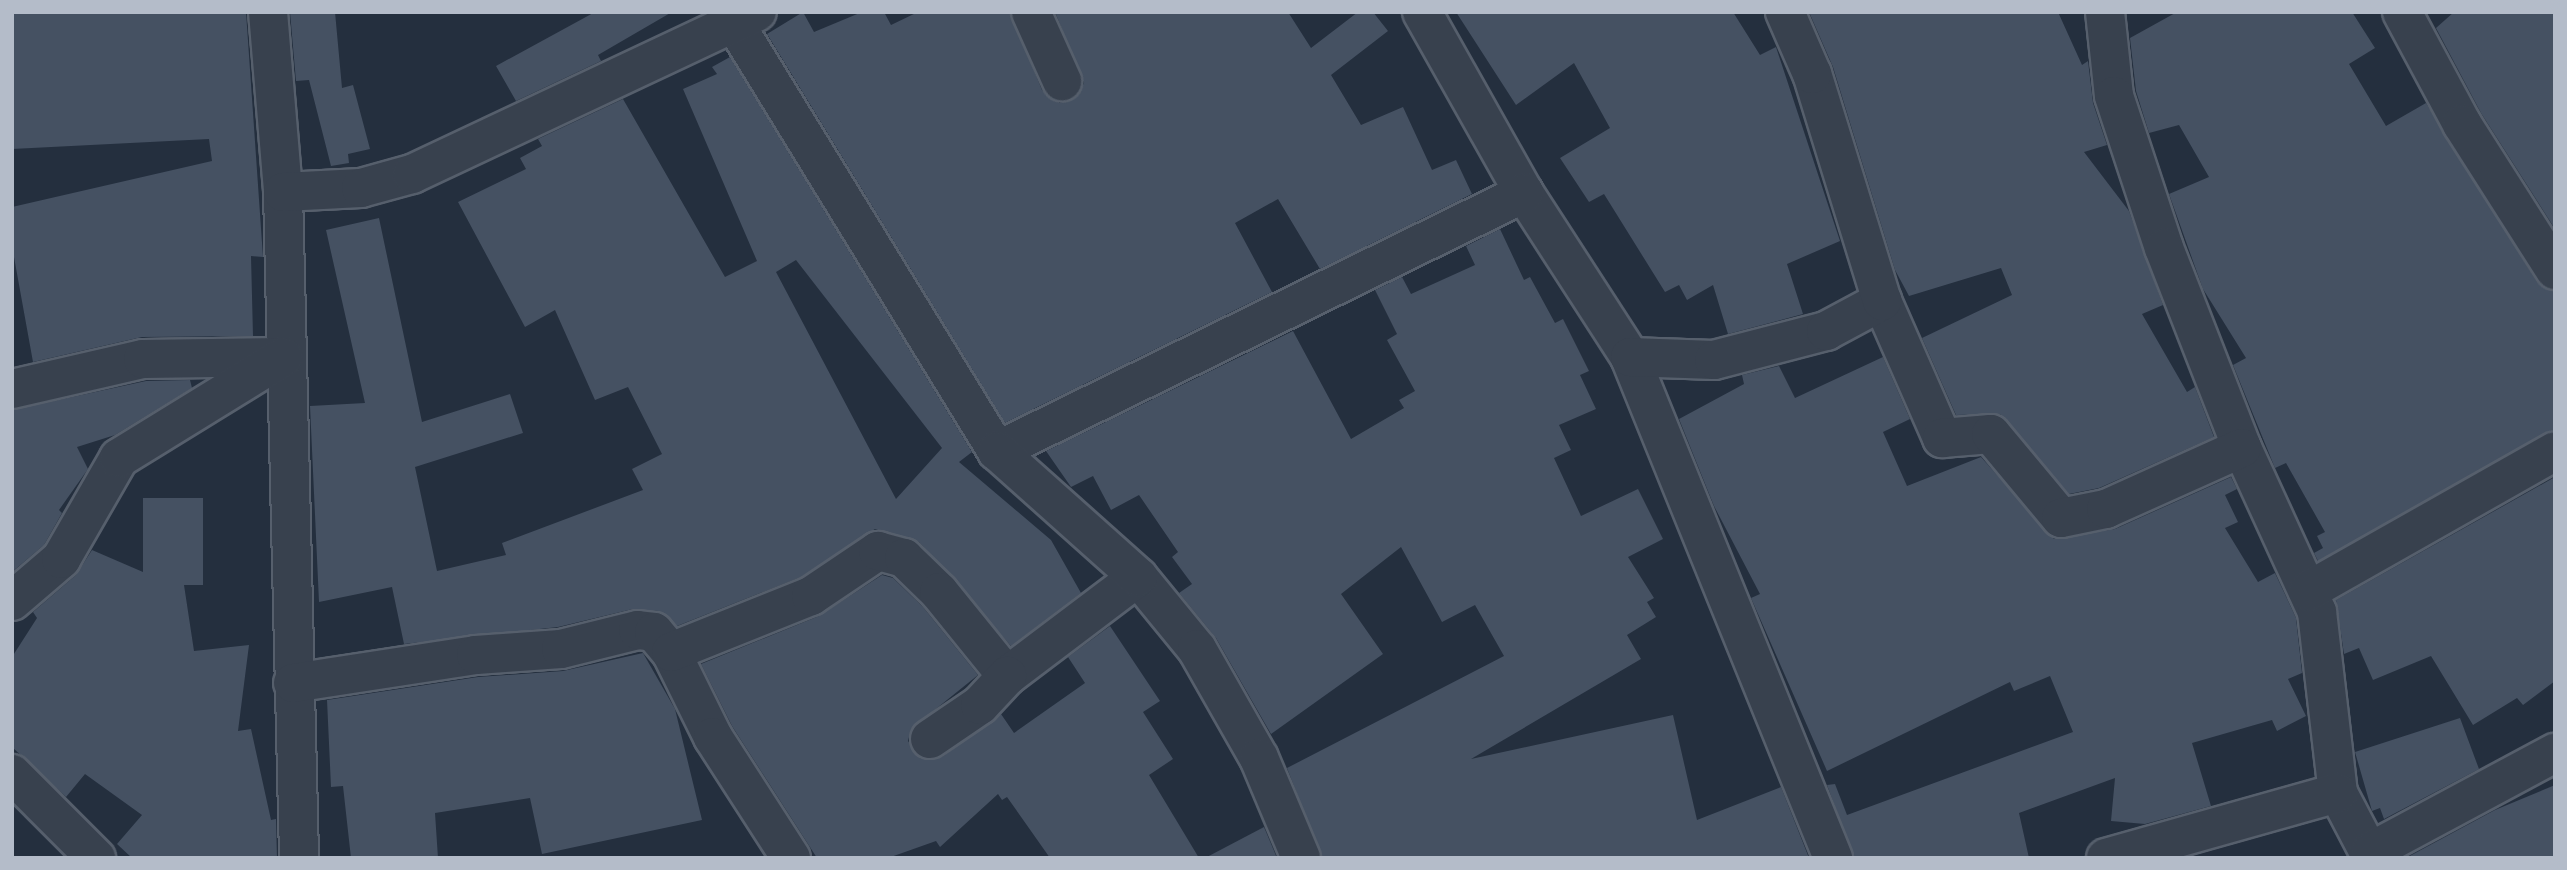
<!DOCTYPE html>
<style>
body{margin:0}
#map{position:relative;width:2567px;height:870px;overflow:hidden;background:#242f3e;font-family:Signika,sans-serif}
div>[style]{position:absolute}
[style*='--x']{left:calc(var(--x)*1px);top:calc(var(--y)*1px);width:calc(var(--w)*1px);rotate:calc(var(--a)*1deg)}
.building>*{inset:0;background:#455162}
.roads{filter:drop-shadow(2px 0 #565f6c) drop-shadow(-2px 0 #565f6c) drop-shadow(0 2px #565f6c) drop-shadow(0 -2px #565f6c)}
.minor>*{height:38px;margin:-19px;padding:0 19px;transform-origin:19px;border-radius:19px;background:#38414e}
span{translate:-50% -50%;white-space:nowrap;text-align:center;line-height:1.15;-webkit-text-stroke:6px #1d2633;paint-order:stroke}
.frame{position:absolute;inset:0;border:14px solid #b4bcc9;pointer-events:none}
</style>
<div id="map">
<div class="building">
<div style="clip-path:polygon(19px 12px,246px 12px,263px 257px,251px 256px,253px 336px,142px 337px,33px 362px,12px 246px,12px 207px,212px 161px,209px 139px,12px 149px,12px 15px)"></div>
<div style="clip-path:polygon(290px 12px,335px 12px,342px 88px,353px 85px,370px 149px,348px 154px,349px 163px,331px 166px,309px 80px,296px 81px)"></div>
<div style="clip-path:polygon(595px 12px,672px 12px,598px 55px,601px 61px,516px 101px,496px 66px)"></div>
<div style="clip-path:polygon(803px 12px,814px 32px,862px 12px,884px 12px,891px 25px,918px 12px,1010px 12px,1042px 90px,1060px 103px,1079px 94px,1084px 83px,1055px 12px,1288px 12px,1311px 48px,1358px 12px,1373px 12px,1388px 31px,1331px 75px,1361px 125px,1403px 107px,1432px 170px,1456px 160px,1472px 194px,1320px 269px,1278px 199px,1235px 223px,1272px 292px,1005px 423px,767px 34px)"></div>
<div style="clip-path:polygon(1456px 12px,1733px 12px,1760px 55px,1776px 47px,1840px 241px,1787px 264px,1803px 314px,1728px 334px,1713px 285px,1687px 300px,1679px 285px,1665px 292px,1604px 194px,1589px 202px,1560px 158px,1610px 128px,1574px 63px,1516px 105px)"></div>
<div style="clip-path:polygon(1809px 12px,2058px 12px,2082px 65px,2088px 61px,2093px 103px,2107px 145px,2084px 152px,2129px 211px,2163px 305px,2142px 314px,2187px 392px,2195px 387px,2214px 437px,2099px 488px,2069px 494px,2000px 414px,1956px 415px,1922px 338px,2012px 295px,2001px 268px,1909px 296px,1895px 270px,1833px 67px)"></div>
<div style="clip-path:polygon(2177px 12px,2352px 12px,2375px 48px,2349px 64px,2386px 126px,2426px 103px,2537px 282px,2555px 292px,2555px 430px,2318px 561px,2314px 553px,2323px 548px,2317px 536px,2325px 532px,2286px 463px,2275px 468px,2233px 365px,2246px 358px,2203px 289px,2169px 194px,2209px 177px,2179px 125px,2149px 133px,2136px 91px,2130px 38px)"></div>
<div style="clip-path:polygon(2454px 12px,2555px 12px,2555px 229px,2481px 113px,2436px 28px)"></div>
<div style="clip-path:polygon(evenodd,730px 57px,972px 452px,959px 462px,1051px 540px,1081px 593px,1011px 646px,919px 542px,875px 529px,801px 577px,677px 626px,658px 611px,633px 609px,558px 627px,404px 644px,392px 587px,319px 602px,310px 406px,365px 403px,326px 230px,379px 218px,422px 422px,510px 394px,523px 433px,415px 467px,437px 571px,506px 555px,502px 543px,643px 490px,632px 469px,662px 454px,628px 387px,595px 400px,555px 310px,525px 327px,458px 202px,526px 169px,520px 158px,542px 146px,538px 139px,623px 99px,725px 277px,757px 261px,683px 89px,717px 74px,712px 67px,730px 57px,796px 260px,942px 448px,896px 499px,776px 272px,796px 260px)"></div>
<div style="clip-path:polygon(1500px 229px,1524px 280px,1530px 277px,1555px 323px,1563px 319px,1589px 371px,1580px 375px,1596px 409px,1559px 425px,1571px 450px,1554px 458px,1581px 516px,1638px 489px,1663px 539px,1628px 557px,1654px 598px,1647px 602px,1656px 617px,1627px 635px,1641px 659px,1471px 759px,1673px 715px,1697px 820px,1781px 787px,1809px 858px,1322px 858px,1287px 768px,1504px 656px,1475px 605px,1442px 622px,1401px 547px,1341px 594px,1383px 654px,1271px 734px,1216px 638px,1179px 593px,1192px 584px,1172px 557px,1178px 552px,1139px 495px,1111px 510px,1093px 476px,1071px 487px,1046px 451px,1293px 331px,1351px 439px,1404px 408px,1399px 400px,1415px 391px,1387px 340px,1397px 334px,1375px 290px,1402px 277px,1411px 294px,1475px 265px,1466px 246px)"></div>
<div style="clip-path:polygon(1883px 357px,1910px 419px,1883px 432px,1907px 486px,1981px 457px,2054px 539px,2115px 529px,2231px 477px,2237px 489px,2225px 495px,2238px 522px,2225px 528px,2258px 582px,2275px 573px,2296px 618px,2302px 673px,2288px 679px,2306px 716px,2277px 731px,2272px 720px,2192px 743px,2211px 806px,2145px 824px,2111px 821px,2115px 778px,2019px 813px,2029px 858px,1854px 858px,1827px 785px,1835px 784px,1847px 815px,2073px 732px,2050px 676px,2014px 691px,2010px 682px,1827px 771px,1751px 598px,1760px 594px,1714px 506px,1679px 419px,1744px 384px,1742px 375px,1779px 366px,1795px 398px)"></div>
<div style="clip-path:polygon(190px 380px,192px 388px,115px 435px,77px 447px,88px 469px,59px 510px,62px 513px,44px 545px,12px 572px,12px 410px,146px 381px)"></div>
<div style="clip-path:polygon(2555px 477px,2555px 681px,2523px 705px,2517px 698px,2473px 725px,2431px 656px,2373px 680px,2359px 648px,2344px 654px,2336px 600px)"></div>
<div style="clip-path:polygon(143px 498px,203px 498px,203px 585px,184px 585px,194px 651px,249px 645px,238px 731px,251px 729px,271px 820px,276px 819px,277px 858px,132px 858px,117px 844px,142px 815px,85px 774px,66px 797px,12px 747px,12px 657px,37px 618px,33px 612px,76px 575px,92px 550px,143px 572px)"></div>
<div style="clip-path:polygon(882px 575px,893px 578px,923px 607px,978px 675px,911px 729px,908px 741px,921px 759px,942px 757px,1001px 714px,1014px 733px,1085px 683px,1068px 657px,1110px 626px,1160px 701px,1143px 712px,1173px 759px,1149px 775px,1199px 858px,1050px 858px,1007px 797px,1002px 800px,998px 794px,940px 847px,936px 841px,888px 858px,817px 858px,732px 726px,701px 664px,819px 616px)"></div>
<div style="clip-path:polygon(643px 653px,675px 709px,702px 820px,542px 854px,530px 798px,435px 813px,438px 858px,351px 858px,343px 786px,331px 787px,327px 700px,478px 677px,563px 671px)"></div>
<div style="clip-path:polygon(2460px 718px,2479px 769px,2384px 819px,2380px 808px,2372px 811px,2355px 752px)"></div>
<div style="clip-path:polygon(2555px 785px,2555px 858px,2406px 858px,2495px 810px)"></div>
<div style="clip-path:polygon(1264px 827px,1277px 858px,1205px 858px)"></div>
</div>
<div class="roads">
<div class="minor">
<div style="--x:268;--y:12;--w:181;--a:85.2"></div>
<div style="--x:283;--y:192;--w:666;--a:88.62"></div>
<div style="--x:1031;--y:12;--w:76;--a:65.8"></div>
<div style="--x:1422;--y:12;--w:208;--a:60.6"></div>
<div style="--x:1524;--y:193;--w:195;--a:57.1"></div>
<div style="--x:1630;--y:357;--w:541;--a:67.94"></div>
<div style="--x:2105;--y:12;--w:84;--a:83.9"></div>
<div style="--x:2114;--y:96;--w:160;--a:71.8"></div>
<div style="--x:2164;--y:248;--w:215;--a:68.7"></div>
<div style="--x:2242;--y:448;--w:180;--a:65.4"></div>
<div style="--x:2317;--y:612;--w:182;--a:83.4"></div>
<div style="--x:2338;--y:793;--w:73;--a:62.4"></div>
<div style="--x:2402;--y:12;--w:127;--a:61.8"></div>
<div style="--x:2462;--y:124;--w:173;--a:57.5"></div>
<div style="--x:735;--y:24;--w:501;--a:58.47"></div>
<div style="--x:997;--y:451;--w:587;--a:-26.08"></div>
<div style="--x:283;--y:192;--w:78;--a:-2.9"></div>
<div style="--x:361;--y:188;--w:53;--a:-15.4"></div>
<div style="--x:412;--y:174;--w:381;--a:-25.2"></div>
<div style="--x:1882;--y:301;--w:150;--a:66.3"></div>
<div style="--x:1942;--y:438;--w:49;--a:-4.7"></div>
<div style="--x:1991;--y:434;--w:109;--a:50.2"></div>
<div style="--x:2061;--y:518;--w:46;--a:-11.3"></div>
<div style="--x:2106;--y:509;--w:149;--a:-24.2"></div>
<div style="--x:1630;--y:357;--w:84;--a:2"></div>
<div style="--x:1714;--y:360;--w:116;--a:-14.5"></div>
<div style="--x:1826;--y:331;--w:64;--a:-28.2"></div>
<div style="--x:1882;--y:301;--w:238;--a:-107.1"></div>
<div style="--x:1812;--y:74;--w:68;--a:-113.5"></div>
<div style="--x:12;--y:389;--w:134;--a:-12.9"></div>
<div style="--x:143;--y:359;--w:138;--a:-0.8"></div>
<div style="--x:1138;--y:577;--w:93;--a:50.7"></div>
<div style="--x:1197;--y:649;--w:125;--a:60.4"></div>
<div style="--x:1259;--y:758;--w:108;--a:67.2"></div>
<div style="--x:2308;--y:591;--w:283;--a:-29.5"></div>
<div style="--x:12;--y:601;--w:65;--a:-40.6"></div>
<div style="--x:61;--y:559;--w:116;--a:-60.1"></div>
<div style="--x:119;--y:458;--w:193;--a:-31.6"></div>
<div style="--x:671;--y:652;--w:95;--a:63.7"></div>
<div style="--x:713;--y:737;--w:144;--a:57.2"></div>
<div style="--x:293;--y:683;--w:185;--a:-8.7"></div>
<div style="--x:476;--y:655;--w:85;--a:-4"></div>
<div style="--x:561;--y:649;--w:79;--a:-13.9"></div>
<div style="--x:638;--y:630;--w:16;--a:7"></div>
<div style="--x:654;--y:632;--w:26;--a:50"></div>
<div style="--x:671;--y:652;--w:151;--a:-21.8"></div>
<div style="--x:811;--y:596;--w:81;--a:-33.9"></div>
<div style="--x:878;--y:551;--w:27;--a:15"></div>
<div style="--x:904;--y:558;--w:49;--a:44.2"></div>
<div style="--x:939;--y:592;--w:108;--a:51"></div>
<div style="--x:1007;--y:676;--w:164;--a:-37.1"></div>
<div style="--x:1138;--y:577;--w:189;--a:-138.2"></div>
<div style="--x:930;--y:739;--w:60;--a:-34.2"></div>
<div style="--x:980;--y:705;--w:40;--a:-47"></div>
<div style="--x:12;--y:774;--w:119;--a:45"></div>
<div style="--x:2370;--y:852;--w:210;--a:-28.2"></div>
<div style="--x:2106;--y:858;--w:241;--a:-15.7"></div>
</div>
</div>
<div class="frame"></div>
</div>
